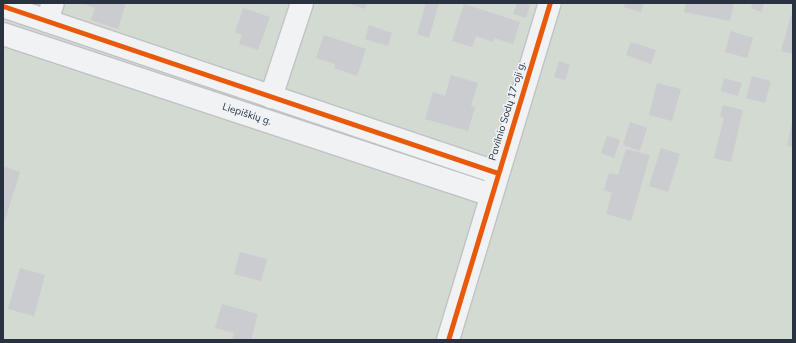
<!DOCTYPE html>
<meta charset="utf-8">
<style>
body{margin:0}
#map{position:relative;width:796px;height:343px;overflow:hidden;background:#e1e4e7;font-family:Mulish,sans-serif}
div>[style]{position:absolute}
[style*='--x']{left:calc(var(--x)*1px);top:calc(var(--y)*1px);width:calc(var(--w)*1px);rotate:calc(var(--a)*1deg)}
.green>*{inset:0;background:#d2dad2}
.building>*{inset:0;background:#cacccf}
.roads{filter:drop-shadow(1px 0 #bfc2c5) drop-shadow(-1px 0 #bfc2c5) drop-shadow(0 1px #bfc2c5) drop-shadow(0 -1px #bfc2c5)}
.street>*{height:22px;margin:-11px;padding:0 11px;transform-origin:11px;border-radius:11px;background:#f1f2f3}
.cycleway>*{height:5px;margin:-2.5px;padding:0 2.5px;transform-origin:2.5px;border-radius:2.5px;background:#e8590c}
span{translate:-50% -50%;white-space:nowrap;text-align:center;line-height:1.15;-webkit-text-stroke:3px #eff2f6;paint-order:stroke}
.street-label{font-size:10px;color:#283240}
.frame{position:absolute;inset:0;border:4px solid #283240;pointer-events:none}
</style>
<div id="map">
<div class="green">
<div style="clip-path:polygon(3px 3px,793px 3px,793px 340px,3px 340px)"></div>
</div>
<div class="building">
<div style="clip-path:polygon(81px 3px,126px 3px,118px 29px,91px 20px,95px 8px)"></div>
<div style="clip-path:polygon(348px 3px,367px 3px,365px 9px)"></div>
<div style="clip-path:polygon(426px 3px,439px 3px,429px 38px,417px 34px)"></div>
<div style="clip-path:polygon(517px 3px,530px 5px,526px 18px,513px 14px)"></div>
<div style="clip-path:polygon(625px 3px,644px 3px,641px 12px,624px 7px)"></div>
<div style="clip-path:polygon(686px 3px,734px 3px,730px 21px,684px 12px)"></div>
<div style="clip-path:polygon(753px 3px,764px 3px,762px 12px,751px 8px)"></div>
<div style="clip-path:polygon(464px 4px,520px 22px,513px 44px,494px 38px,493px 42px,476px 36px,472px 47px,452px 41px)"></div>
<div style="clip-path:polygon(243px 8px,270px 17px,258px 50px,239px 44px,242px 35px,235px 32px)"></div>
<div style="clip-path:polygon(791px 15px,793px 15px,793px 54px,781px 51px)"></div>
<div style="clip-path:polygon(369px 25px,392px 33px,388px 46px,365px 39px)"></div>
<div style="clip-path:polygon(731px 31px,753px 38px,747px 58px,725px 52px)"></div>
<div style="clip-path:polygon(324px 35px,366px 49px,357px 76px,334px 68px,335px 64px,316px 58px)"></div>
<div style="clip-path:polygon(631px 42px,656px 50px,651px 64px,626px 55px)"></div>
<div style="clip-path:polygon(559px 61px,570px 65px,565px 80px,554px 77px)"></div>
<div style="clip-path:polygon(451px 75px,478px 83px,471px 106px,475px 107px,468px 131px,425px 119px,433px 92px,445px 96px)"></div>
<div style="clip-path:polygon(752px 76px,771px 81px,765px 103px,746px 98px)"></div>
<div style="clip-path:polygon(724px 78px,742px 83px,738px 96px,721px 91px)"></div>
<div style="clip-path:polygon(657px 83px,681px 89px,672px 121px,649px 115px)"></div>
<div style="clip-path:polygon(723px 105px,743px 110px,731px 162px,714px 158px,724px 118px,720px 116px)"></div>
<div style="clip-path:polygon(630px 122px,647px 128px,640px 151px,623px 145px)"></div>
<div style="clip-path:polygon(792px 122px,793px 122px,793px 147px,787px 146px)"></div>
<div style="clip-path:polygon(607px 136px,620px 140px,614px 158px,601px 153px)"></div>
<div style="clip-path:polygon(661px 148px,680px 154px,668px 192px,649px 186px)"></div>
<div style="clip-path:polygon(626px 149px,650px 155px,631px 221px,606px 214px,612px 193px,604px 190px,609px 173px,618px 175px)"></div>
<div style="clip-path:polygon(3px 166px,20px 172px,3px 226px)"></div>
<div style="clip-path:polygon(240px 252px,267px 259px,261px 281px,234px 274px)"></div>
<div style="clip-path:polygon(20px 268px,45px 275px,34px 316px,8px 309px)"></div>
<div style="clip-path:polygon(222px 304px,258px 314px,251px 340px,232px 340px,234px 333px,215px 328px)"></div>
</div>
<div class="roads">
<div class="street">
<div style="--x:3;--y:6;--w:522;--a:18.64"></div>
<div style="--x:47;--y:21;--w:19;--a:-72"></div>
<div style="--x:3;--y:34;--w:514;--a:18.26"></div>
<div style="--x:271;--y:97;--w:99;--a:-71.7"></div>
<div style="--x:448;--y:340;--w:352;--a:-73.2"></div>
</div>
</div>
<div class="cycleway">
<div style="--x:3;--y:6;--w:522;--a:18.64"></div>
<div style="--x:448;--y:340;--w:352;--a:-73.2"></div>
</div>
<div class="street-label">
<span style="left:507px;top:111px;rotate:-73deg">Pavilnio Sodų 17-oji g.</span>
<span style="left:247px;top:114px;rotate:18deg">Liepiškių g.</span>
</div>
<div class="frame"></div>
</div>
